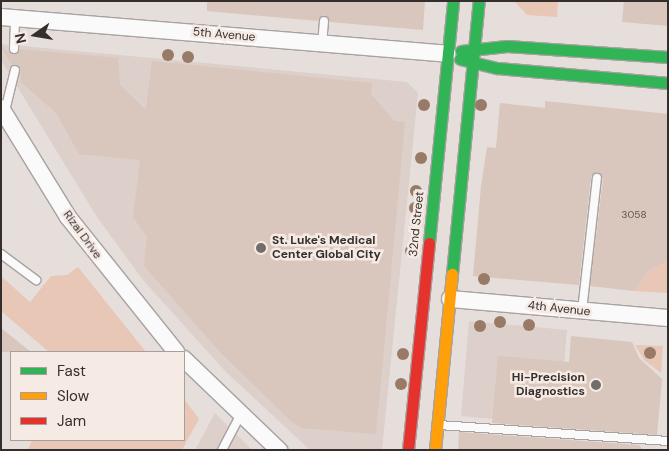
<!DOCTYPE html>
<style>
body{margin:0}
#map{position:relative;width:669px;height:451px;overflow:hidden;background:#e5dedb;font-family:"DM Sans",sans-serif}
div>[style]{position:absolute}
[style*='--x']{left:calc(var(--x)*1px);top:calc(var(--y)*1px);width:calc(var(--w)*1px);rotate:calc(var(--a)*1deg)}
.built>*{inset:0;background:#ddcfc9}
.green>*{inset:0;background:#e8c7b6}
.building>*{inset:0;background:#d9c6bd}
.roads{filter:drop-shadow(1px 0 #a7a2a0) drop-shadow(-1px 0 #a7a2a0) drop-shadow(0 1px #a7a2a0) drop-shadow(0 -1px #a7a2a0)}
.lane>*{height:8px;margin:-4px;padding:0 4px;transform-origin:4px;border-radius:4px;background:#fbfafa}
.street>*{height:16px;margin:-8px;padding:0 8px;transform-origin:8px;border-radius:8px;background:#fbfafa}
.fast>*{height:11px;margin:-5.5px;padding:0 5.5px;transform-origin:5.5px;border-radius:5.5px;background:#30b455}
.slow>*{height:11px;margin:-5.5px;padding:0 5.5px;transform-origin:5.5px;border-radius:5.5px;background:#ff9f0a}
.jam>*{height:11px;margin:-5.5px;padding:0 5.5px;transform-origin:5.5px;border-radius:5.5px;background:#e5322d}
.trees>*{width:12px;height:12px;margin:-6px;border-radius:50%;background:#997a67}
.dots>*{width:14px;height:14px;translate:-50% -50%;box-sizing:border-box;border:2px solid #f6eae4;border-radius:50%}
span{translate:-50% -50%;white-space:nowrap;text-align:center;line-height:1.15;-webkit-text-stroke:5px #f6eae4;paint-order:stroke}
.number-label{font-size:10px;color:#5d5551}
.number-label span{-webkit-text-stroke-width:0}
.street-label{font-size:12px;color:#342f2d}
.poi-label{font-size:12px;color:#342f2d;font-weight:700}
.left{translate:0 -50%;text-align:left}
.right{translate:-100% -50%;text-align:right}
.frame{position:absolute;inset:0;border:2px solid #342f2d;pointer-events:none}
.legend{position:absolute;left:10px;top:351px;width:175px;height:90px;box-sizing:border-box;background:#f6eae4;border:1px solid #a89f9b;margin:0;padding:6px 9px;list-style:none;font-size:15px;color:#342f2d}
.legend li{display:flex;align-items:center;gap:10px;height:25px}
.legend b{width:25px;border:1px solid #a89f9b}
.north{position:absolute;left:10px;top:10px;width:50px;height:50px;-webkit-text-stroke:4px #f6eae4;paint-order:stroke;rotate:257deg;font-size:14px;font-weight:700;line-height:20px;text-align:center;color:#342f2d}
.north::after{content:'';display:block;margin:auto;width:18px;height:22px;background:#342f2d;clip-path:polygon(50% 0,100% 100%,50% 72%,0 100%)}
</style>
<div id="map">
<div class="built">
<div style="clip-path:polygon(1px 44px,407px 82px,418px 93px,382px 450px,310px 450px,226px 372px,143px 280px,97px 217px,1px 60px)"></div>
<div style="clip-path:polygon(469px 321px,567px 330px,559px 425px,461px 416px)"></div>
<div style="clip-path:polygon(215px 413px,252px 450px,195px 450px)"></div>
</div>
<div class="green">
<div style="clip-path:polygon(514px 1px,558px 1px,557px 17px,527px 15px)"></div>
<div style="clip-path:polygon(668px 261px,668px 293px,634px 291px,649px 271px)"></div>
<div style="clip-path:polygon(78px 267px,146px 352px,49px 352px,1px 311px,1px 276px,30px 302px,51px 276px,67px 275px)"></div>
<div style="clip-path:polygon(635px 345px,663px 346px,661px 373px,644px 360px)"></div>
<div style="clip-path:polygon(184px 399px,199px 419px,182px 450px,28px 450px,32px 440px,184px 440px)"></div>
</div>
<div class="building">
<div style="clip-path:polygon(207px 1px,425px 1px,423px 30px,330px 22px,324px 15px,318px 21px,207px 11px)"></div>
<div style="clip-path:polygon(624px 1px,668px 1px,668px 26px,622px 22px)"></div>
<div style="clip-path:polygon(2px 48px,13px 55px,20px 49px,118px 58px,120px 85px,146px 110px,152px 61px,372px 83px,371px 94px,394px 121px,405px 122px,376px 434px,302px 428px,292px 422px,221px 353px,144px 266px,147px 237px,133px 217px,140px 160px,79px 154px,56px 113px,21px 82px,20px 68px,12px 65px)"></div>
<div style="clip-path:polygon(545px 101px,668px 114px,668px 261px,649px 271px,634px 291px,590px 286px,603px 179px,597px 172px,591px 177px,579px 285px,473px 276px,481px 186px,487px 147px,496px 148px,500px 103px,545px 108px)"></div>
<div style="clip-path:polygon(1px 328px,31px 352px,1px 352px)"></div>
<div style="clip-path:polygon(571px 336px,632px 342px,639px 358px,662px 379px,657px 435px,492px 423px,498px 356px,569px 362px)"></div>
<div style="clip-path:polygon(459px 432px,639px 445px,643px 450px,458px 450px)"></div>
</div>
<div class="roads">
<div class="lane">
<div style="--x:322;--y:44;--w:23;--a:-85"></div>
<div style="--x:14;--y:49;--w:31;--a:-88"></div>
<div style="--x:5;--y:111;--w:42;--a:-76.3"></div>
<div style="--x:1;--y:254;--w:44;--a:36.6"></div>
<div style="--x:582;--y:311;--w:134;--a:-83.6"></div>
<div style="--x:439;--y:425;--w:230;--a:4"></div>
<div style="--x:222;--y:450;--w:41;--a:-62.2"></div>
</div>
<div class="street">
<div style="--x:1;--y:17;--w:448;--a:4.7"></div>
<div style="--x:1;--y:108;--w:128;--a:58.4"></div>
<div style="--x:68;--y:217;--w:173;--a:51.3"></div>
<div style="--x:450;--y:299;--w:219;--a:5"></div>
<div style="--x:184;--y:359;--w:132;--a:43.8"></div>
</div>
<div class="fast">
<div style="--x:461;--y:51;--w:46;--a:-6.2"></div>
<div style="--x:507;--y:46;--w:161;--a:3.9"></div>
<div style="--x:460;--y:59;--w:38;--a:14"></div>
<div style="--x:497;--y:68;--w:172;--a:5"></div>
<div style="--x:429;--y:243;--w:243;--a:-84.3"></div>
<div style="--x:452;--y:274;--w:274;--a:-84.4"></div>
</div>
<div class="slow">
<div style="--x:435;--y:450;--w:177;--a:-84.5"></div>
</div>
<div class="jam">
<div style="--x:408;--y:450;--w:208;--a:-84.2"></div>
</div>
</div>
<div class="trees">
<div style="left:168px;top:55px"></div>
<div style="left:188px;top:57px"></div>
<div style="left:424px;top:105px"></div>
<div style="left:481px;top:105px"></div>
<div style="left:421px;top:158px"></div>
<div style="left:416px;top:191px"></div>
<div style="left:415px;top:208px"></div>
<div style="left:411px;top:251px"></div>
<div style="left:484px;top:279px"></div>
<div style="left:500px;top:322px"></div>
<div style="left:529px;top:325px"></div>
<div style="left:480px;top:326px"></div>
<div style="left:650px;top:353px"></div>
<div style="left:403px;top:354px"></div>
<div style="left:401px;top:384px"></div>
</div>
<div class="dots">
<div style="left:261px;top:248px;background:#726c6a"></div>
<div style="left:596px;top:385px;background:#726c6a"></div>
</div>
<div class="number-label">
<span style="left:634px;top:215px">3058</span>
</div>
<div class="street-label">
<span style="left:224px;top:35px;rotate:5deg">5th Avenue</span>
<span style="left:417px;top:224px;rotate:-84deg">32nd Street</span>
<span style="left:82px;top:235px;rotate:54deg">Rizal Drive</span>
<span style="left:559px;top:309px;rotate:6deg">4th Avenue</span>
</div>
<div class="poi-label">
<span class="left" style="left:272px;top:248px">St. Luke's Medical<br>Center Global City</span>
<span class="right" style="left:585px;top:385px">Hi-Precision<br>Diagnostics</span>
</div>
<div class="frame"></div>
<ul class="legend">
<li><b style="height:6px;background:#30b455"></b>Fast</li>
<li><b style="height:6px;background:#ff9f0a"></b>Slow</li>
<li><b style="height:6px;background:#e5322d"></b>Jam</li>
</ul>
<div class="north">N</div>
</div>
